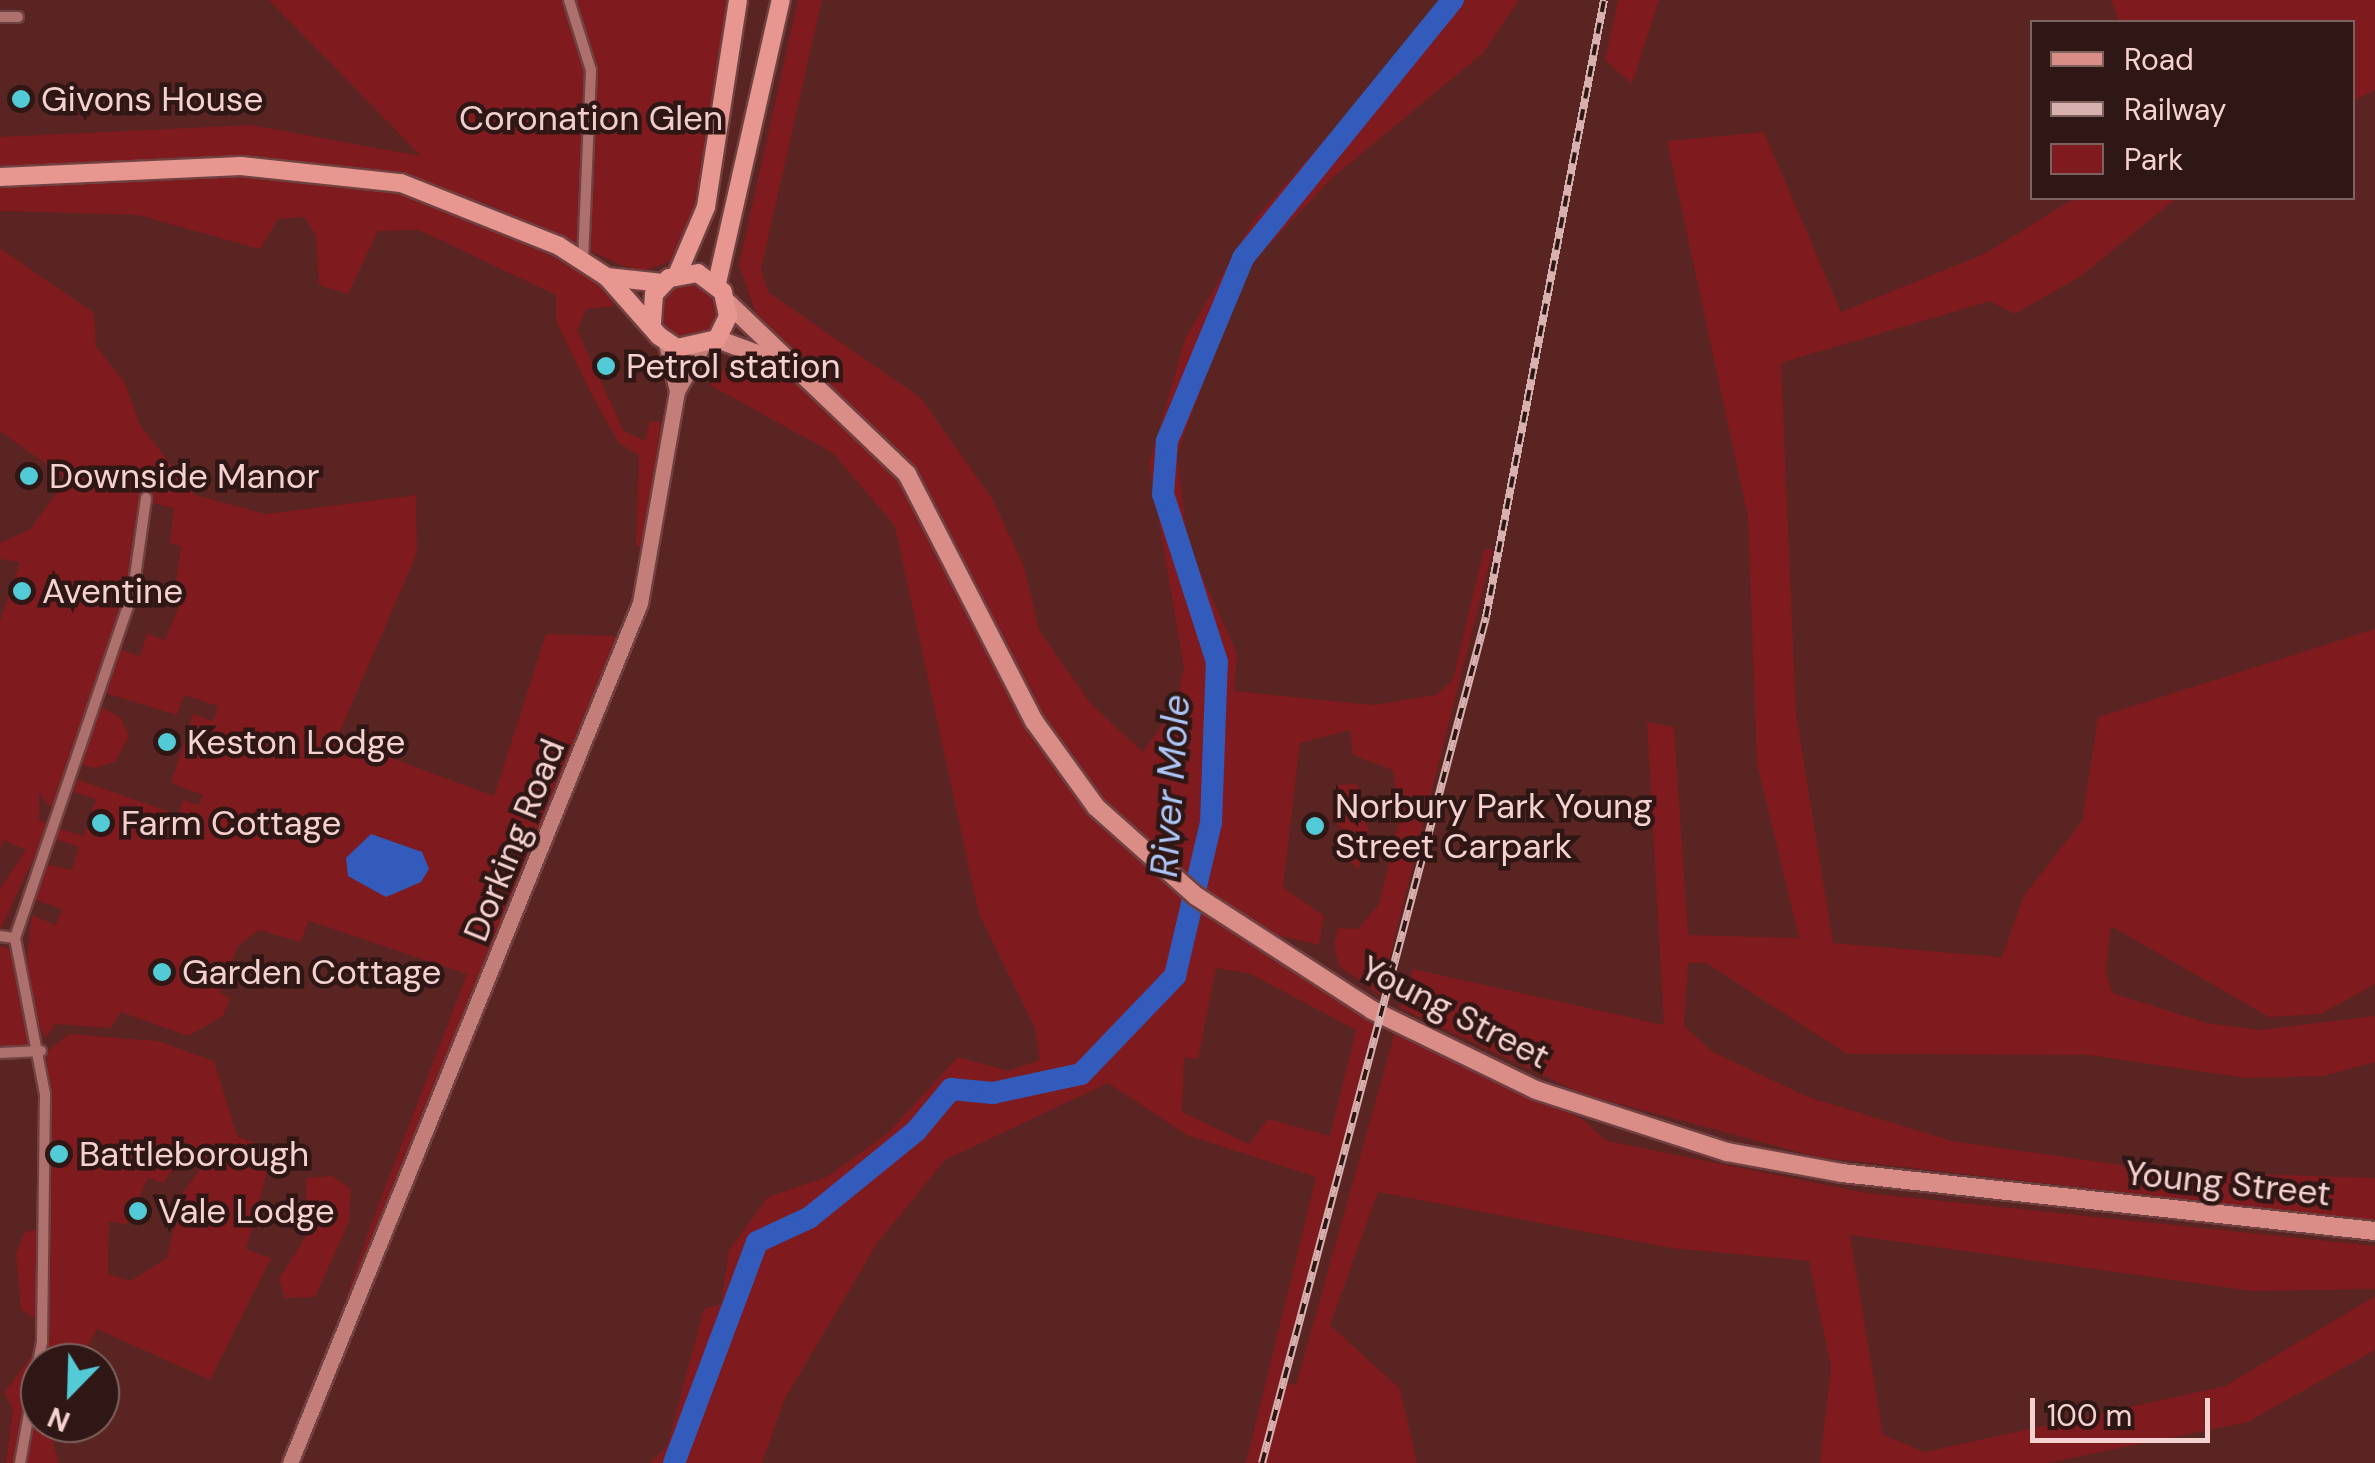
<!DOCTYPE html>
<style>
body{margin:0}
#map{position:relative;width:2375px;height:1463px;overflow:hidden;background:#592422;font-family:"DM Sans",sans-serif}
div>[style]{position:absolute}
[style*='--x']{left:calc(var(--x)*1px);top:calc(var(--y)*1px);width:calc(var(--w)*1px);rotate:calc(var(--a)*1deg)}
.green>*{inset:0;background:#7f1b1f}
.round{border-radius:50%}
.water>*{inset:0;background:#325bbb}
.river>*{height:22px;margin:-11px;padding:0 11px;transform-origin:11px;border-radius:11px;background:#325bbb}
.roads{filter:drop-shadow(2px 0 #704141) drop-shadow(-2px 0 #704141) drop-shadow(0 2px #704141) drop-shadow(0 -2px #704141)}
.minor>*{height:10px;margin:-5px;padding:0 5px;transform-origin:5px;border-radius:5px;background:#ae706c}
.secondary>*{height:15px;margin:-7.5px;padding:0 7.5px;transform-origin:7.5px;border-radius:7.5px;background:#c47e7a}
.primary>*{height:18px;margin:-9px;padding:0 9px;transform-origin:9px;border-radius:9px;background:#da8c87}
.trunk>*{height:18px;margin:-9px;padding:0 9px;transform-origin:9px;border-radius:9px;background:#e89690}
.rail>*{height:8px;margin-top:-4px;transform-origin:0;background:repeating-linear-gradient(90deg,#2f1715 0 11px,#d7b1ae 0 22px);box-sizing:border-box;border-block:2px solid #d7b1ae}
.dots>*{width:28px;height:28px;translate:-50% -50%;box-sizing:border-box;border:5px solid #2f1715;border-radius:50%}
span{translate:-50% -50%;white-space:nowrap;text-align:center;line-height:1.15;-webkit-text-stroke:9px #2f1715;paint-order:stroke}
.poi-label{font-size:35px;color:#f5d2cf}
.left{translate:0 -50%;text-align:left}
.park-label{font-size:35px;color:#efcecb}
.street-label{font-size:35px;color:#f5d2cf}
.water-label{font-size:38px;color:#acc5f7;font-style:italic}
.legend{position:absolute;left:2030px;top:20px;width:325px;height:180px;box-sizing:border-box;background:#2f1715;border:2px solid #7e625f;margin:0;padding:12px 18px;list-style:none;font-size:30px;color:#f5d2cf}
.legend li{display:flex;align-items:center;gap:20px;height:50px}
.legend b{width:50px;border:2px solid #7e625f}
.north{position:absolute;left:20px;top:1343px;width:100px;height:100px;box-sizing:border-box;background:#2f1715;border:2px solid #7e625f;border-radius:50%;rotate:203deg;font-size:28px;font-weight:700;line-height:40px;text-align:center;color:#f5d2cf}
.north::after{content:'';display:block;margin:auto;width:35px;height:45px;background:#52cbd7;clip-path:polygon(50% 0,100% 100%,50% 72%,0 100%)}
.scale{position:absolute;left:2030px;top:1398px;width:180px;height:45px;box-sizing:border-box;border:5px solid #f5d2cf;border-top:0;padding-left:12px;font-size:30px;line-height:35px;white-space:nowrap;color:#f5d2cf;-webkit-text-stroke:8px #2f1715;paint-order:stroke}
</style>
<div id="map">
<div class="green">
<div style="clip-path:polygon(269px 0,731px 0,691px 232px,674px 260px,639px 273px,487px 204px,374px 171px,248px 160px,0 168px,0 137px,251px 125px,421px 156px)"></div>
<div style="clip-path:polygon(evenodd,798px 0,822px 0,761px 269px,768px 292px,921px 398px,993px 500px,1024px 567px,1039px 630px,1091px 704px,1143px 752px,1176px 706px,1184px 667px,1149px 464px,1185px 339px,1253px 221px,1448px 0,1519px 0,1483px 53px,1332px 178px,1243px 272px,1177px 455px,1188px 545px,1237px 654px,1234px 691px,1373px 705px,1436px 695px,1453px 680px,1484px 549px,1493px 549px,1380px 995px,1339px 966px,1334px 946px,1338px 928px,1358px 929px,1379px 904px,1400px 818px,1393px 770px,1353px 755px,1350px 730px,1300px 743px,1283px 887px,1324px 916px,1319px 945px,1268px 933px,1269px 956px,1376px 1022px,1280px 1382px,1296px 1385px,1395px 1032px,1582px 1119px,1607px 1141px,1866px 1193px,2375px 1246px,2375px 1289px,2252px 1291px,1850px 1235px,1883px 1435px,1925px 1452px,2225px 1386px,2375px 1296px,2375px 1350px,2248px 1422px,2047px 1463px,1820px 1463px,1831px 1367px,1809px 1261px,1671px 1248px,1378px 1192px,1330px 1325px,1400px 1389px,1417px 1463px,1246px 1463px,1316px 1177px,1187px 1135px,1108px 1083px,945px 1160px,878px 1242px,784px 1400px,762px 1463px,650px 1463px,667px 1446px,704px 1309px,721px 1304px,729px 1250px,768px 1197px,827px 1177px,888px 1133px,958px 1057px,1008px 1071px,1040px 1060px,1035px 1028px,979px 914px,895px 526px,833px 453px,710px 385px,730px 361px,758px 363px,763px 334px,739px 265px,798px 0,1216px 968px,1251px 974px,1356px 1030px,1330px 1136px,1268px 1119px,1249px 1144px,1182px 1112px,1184px 1057px,1198px 1059px,1216px 968px)"></div>
<div style="clip-path:polygon(1618px 0,1659px 0,1632px 84px,1605px 60px)"></div>
<div style="clip-path:polygon(2111px 0,2375px 0,2375px 90px,2353px 101px,2352px 22px,2119px 22px)"></div>
<div style="clip-path:polygon(1764px 132px,1841px 312px,1984px 254px,2075px 198px,2177px 198px,2081px 276px,2015px 314px,1990px 301px,1781px 363px,1796px 713px,1833px 943px,2002px 957px,2023px 897px,2082px 821px,2098px 717px,2375px 629px,2375px 984px,2321px 1014px,2269px 1017px,2111px 926px,2106px 971px,2112px 993px,2207px 1023px,2259px 1030px,2375px 1016px,2375px 1062px,2323px 1076px,2245px 1078px,2089px 1055px,1847px 1054px,1706px 963px,1688px 963px,1684px 1026px,1713px 1052px,1808px 1097px,1952px 1141px,2163px 1171px,2375px 1178px,2375px 1221px,1817px 1157px,1583px 1094px,1400px 1008px,1413px 969px,1664px 1025px,1647px 722px,1674px 727px,1688px 935px,1799px 938px,1757px 763px,1748px 517px,1667px 141px)"></div>
<div style="clip-path:polygon(237px 175px,394px 191px,589px 271px,615px 306px,586px 309px,577px 330px,624px 431px,645px 441px,650px 421px,667px 423px,647px 551px,636px 545px,639px 455px,619px 443px,592px 395px,556px 321px,556px 295px,419px 230px,378px 231px,348px 294px,319px 285px,316px 235px,304px 217px,278px 219px,260px 249px,138px 215px,0 211px,0 186px)"></div>
<div style="clip-path:polygon(0 248px,94px 313px,96px 346px,125px 383px,140px 425px,195px 495px,266px 514px,416px 495px,417px 553px,337px 738px,494px 796px,546px 634px,618px 636px,353px 1302px,345px 1300px,372px 1222px,467px 974px,309px 921px,300px 942px,259px 930px,238px 946px,220px 992px,230px 999px,222px 1017px,188px 1036px,121px 1012px,110px 1028px,56px 1024px,44px 1039px,25px 978px,32px 915px,56px 925px,62px 909px,33px 899px,45px 864px,72px 870px,79px 847px,56px 839px,60px 829px,84px 836px,96px 799px,73px 792px,76px 779px,178px 815px,183px 800px,199px 805px,203px 795px,171px 783px,193px 714px,213px 721px,218px 706px,184px 695px,177px 715px,99px 691px,116px 648px,140px 656px,147px 634px,165px 640px,179px 606px,152px 588px,175px 587px,181px 546px,170px 543px,174px 508px,153px 503px,151px 487px,140px 487px,130px 592px,54px 811px,39px 793px,39px 820px,50px 824px,0 930px,0 889px,26px 850px,4px 840px,0 848px,0 621px,20px 562px,0 559px,0 543px,30px 529px,67px 479px,0 431px)"></div>
<div class="round" style="left:661px;top:282px;width:58px;height:58px"></div>
<div style="clip-path:polygon(94px 703px,120px 717px,129px 736px,115px 762px,95px 768px,79px 764px)"></div>
<div style="clip-path:polygon(1357px 784px,1370px 838px,1358px 870px,1331px 838px,1342px 830px,1332px 816px,1338px 785px)"></div>
<div style="clip-path:polygon(0 947px,9px 948px,31px 1039px,24px 1050px,0 1049px)"></div>
<div style="clip-path:polygon(evenodd,69px 1034px,158px 1041px,214px 1061px,237px 1136px,273px 1150px,246px 1249px,271px 1258px,210px 1380px,97px 1329px,78px 1363px,40px 1363px,40px 1423px,67px 1423px,50px 1433px,59px 1463px,6px 1463px,13px 1409px,4px 1393px,38px 1347px,38px 1321px,21px 1309px,16px 1255px,24px 1233px,43px 1227px,47px 1052px,69px 1034px,187px 1149px,205px 1163px,182px 1194px,167px 1258px,130px 1281px,108px 1274px,109px 1222px,128px 1224px,148px 1178px,163px 1183px,187px 1149px)"></div>
<div style="clip-path:polygon(332px 1176px,351px 1189px,349px 1222px,315px 1297px,285px 1298px,279px 1279px,306px 1236px,306px 1178px)"></div>
</div>
<div class="water">
<div style="clip-path:polygon(371px 834px,422px 852px,429px 869px,421px 882px,386px 897px,348px 876px,346px 858px)"></div>
</div>
<div class="river">
<div style="--x:674;--y:1463;--w:236;--a:-69.4"></div>
<div style="--x:757;--y:1242;--w:57;--a:-24.8"></div>
<div style="--x:809;--y:1218;--w:138;--a:-39.1"></div>
<div style="--x:916;--y:1131;--w:55;--a:-50.2"></div>
<div style="--x:951;--y:1089;--w:42;--a:5.4"></div>
<div style="--x:993;--y:1093;--w:90;--a:-12.2"></div>
<div style="--x:1081;--y:1074;--w:136;--a:-46.2"></div>
<div style="--x:1175;--y:976;--w:157;--a:-76.8"></div>
<div style="--x:1211;--y:823;--w:161;--a:-87.9"></div>
<div style="--x:1217;--y:662;--w:176;--a:-107.8"></div>
<div style="--x:1163;--y:494;--w:53;--a:-85.7"></div>
<div style="--x:1167;--y:441;--w:198;--a:-67.4"></div>
<div style="--x:1243;--y:258;--w:333;--a:-50.9"></div>
</div>
<div class="roads">
<div class="minor">
<div style="--x:569;--y:0;--w:73;--a:72.6"></div>
<div style="--x:591;--y:70;--w:191;--a:92.4"></div>
<div style="--x:0;--y:17;--w:18;--a:0"></div>
<div style="--x:0;--y:936;--w:15;--a:8"></div>
<div style="--x:0;--y:1053;--w:41;--a:-2.8"></div>
<div style="--x:20;--y:1463;--w:123;--a:-79.7"></div>
<div style="--x:42;--y:1342;--w:248;--a:-89.3"></div>
<div style="--x:45;--y:1094;--w:159;--a:-100.9"></div>
<div style="--x:15;--y:938;--w:367;--a:-71.2"></div>
<div style="--x:133;--y:591;--w:94;--a:-82"></div>
</div>
<div class="secondary">
<div style="--x:666;--y:343;--w:49;--a:77.1"></div>
<div style="--x:290;--y:1463;--w:928;--a:-67.85"></div>
<div style="--x:640;--y:603;--w:215;--a:-80.1"></div>
<div style="--x:677;--y:391;--w:48;--a:-60.3"></div>
</div>
<div class="primary">
<div style="--x:728;--y:303;--w:248;--a:43.7"></div>
<div style="--x:907;--y:474;--w:278;--a:62.8"></div>
<div style="--x:1034;--y:721;--w:106;--a:54.2"></div>
<div style="--x:1096;--y:807;--w:134;--a:41.7"></div>
<div style="--x:1196;--y:896;--w:210;--a:32.9"></div>
<div style="--x:1372;--y:1010;--w:182;--a:26"></div>
<div style="--x:1536;--y:1090;--w:201;--a:18"></div>
<div style="--x:1727;--y:1152;--w:117;--a:10.3"></div>
<div style="--x:1842;--y:1173;--w:536;--a:6.21"></div>
<div style="--x:717;--y:339;--w:75;--a:20.4"></div>
</div>
<div class="trunk">
<div style="--x:0;--y:177;--w:241;--a:-2.6"></div>
<div style="--x:241;--y:166;--w:161;--a:6.1"></div>
<div style="--x:401;--y:183;--w:170;--a:21.7"></div>
<div style="--x:559;--y:246;--w:57;--a:32.9"></div>
<div style="--x:607;--y:277;--w:79;--a:48.6"></div>
<div style="--x:659;--y:336;--w:22;--a:34"></div>
<div style="--x:677;--y:348;--w:41;--a:-12.7"></div>
<div style="--x:717;--y:339;--w:25;--a:-64"></div>
<div style="--x:728;--y:316;--w:25;--a:-102"></div>
<div style="--x:723;--y:292;--w:31;--a:-143"></div>
<div style="--x:698;--y:273;--w:29;--a:170"></div>
<div style="--x:669;--y:278;--w:22;--a:133"></div>
<div style="--x:654;--y:294;--w:32;--a:94"></div>
<div style="--x:677;--y:275;--w:74;--a:-66.9"></div>
<div style="--x:706;--y:207;--w:209;--a:-81.2"></div>
<div style="--x:607;--y:277;--w:56;--a:6.1"></div>
<div style="--x:717;--y:283;--w:290;--a:-77.3"></div>
</div>
</div>
<div class="rail">
<div style="--x:1262;--y:1463;--w:875;--a:-75.17"></div>
<div style="--x:1486;--y:617;--w:628;--a:-79.17"></div>
</div>
<div class="dots">
<div style="left:21px;top:99px;background:#52cbd7"></div>
<div style="left:606px;top:366px;background:#52cbd7"></div>
<div style="left:29px;top:476px;background:#52cbd7"></div>
<div style="left:22px;top:591px;background:#52cbd7"></div>
<div style="left:167px;top:742px;background:#52cbd7"></div>
<div style="left:101px;top:823px;background:#52cbd7"></div>
<div style="left:1315px;top:826px;background:#52cbd7"></div>
<div style="left:162px;top:972px;background:#52cbd7"></div>
<div style="left:59px;top:1154px;background:#52cbd7"></div>
<div style="left:138px;top:1211px;background:#52cbd7"></div>
</div>
<div class="poi-label">
<span class="left" style="left:41px;top:99px">Givons House</span>
<span class="left" style="left:626px;top:366px">Petrol station</span>
<span class="left" style="left:49px;top:476px">Downside Manor</span>
<span class="left" style="left:42px;top:591px">Aventine</span>
<span class="left" style="left:187px;top:742px">Keston Lodge</span>
<span class="left" style="left:1335px;top:826px">Norbury Park Young<br>Street Carpark</span>
<span class="left" style="left:121px;top:823px">Farm Cottage</span>
<span class="left" style="left:182px;top:972px">Garden Cottage</span>
<span class="left" style="left:79px;top:1154px">Battleborough</span>
<span class="left" style="left:158px;top:1211px">Vale Lodge</span>
</div>
<div class="park-label">
<span style="left:591px;top:118px">Coronation Glen</span>
</div>
<div class="street-label">
<span style="left:514px;top:840px;rotate:-68deg">Dorking Road</span>
<span style="left:1455px;top:1012px;rotate:27deg">Young Street</span>
<span style="left:2228px;top:1183px;rotate:6deg">Young Street</span>
</div>
<div class="water-label">
<span style="left:1171px;top:786px;rotate:-86deg">River Mole</span>
</div>
<ul class="legend">
<li><b style="height:12px;background:#da8c87"></b>Road</li>
<li><b style="height:12px;background:#d7b1ae"></b>Railway</li>
<li><b style="height:28px;background:#7f1b1f"></b>Park</li>
</ul>
<div class="north">N</div>
<div class="scale">100 m</div>
</div>
